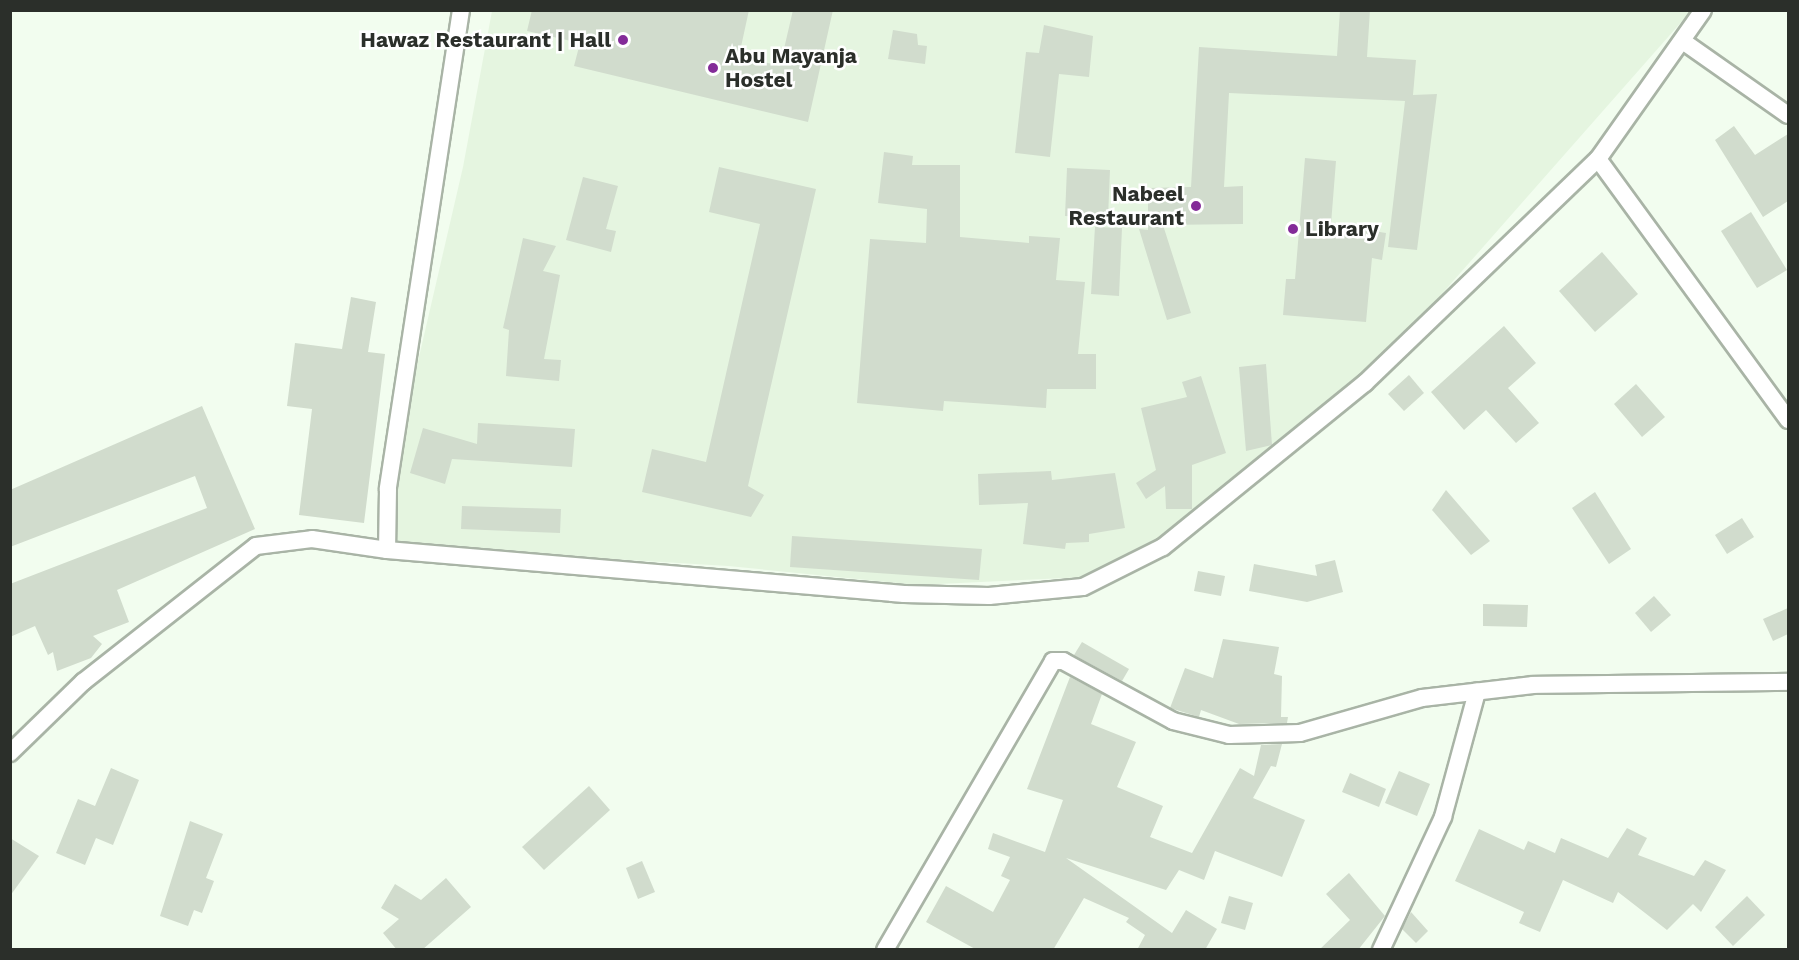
<!DOCTYPE html>
<style>
body{margin:0}
#map{position:relative;width:1799px;height:960px;overflow:hidden;background:#f2fdef;font-family:"Work Sans",sans-serif}
div>[style]{position:absolute}
[style*='--x']{left:calc(var(--x)*1px);top:calc(var(--y)*1px);width:calc(var(--w)*1px);rotate:calc(var(--a)*1deg)}
.built>*{inset:0;background:#e5f5e0}
.building>*{inset:0;background:#d1dccd}
.roads{filter:drop-shadow(2px 0 #a9b4a6) drop-shadow(-2px 0 #a9b4a6) drop-shadow(0 2px #a9b4a6) drop-shadow(0 -2px #a9b4a6)}
.minor>*{height:16px;margin:-8px;padding:0 8px;transform-origin:8px;border-radius:8px;background:#fff}
.dots>*{width:16px;height:16px;translate:-50% -50%;box-sizing:border-box;border:3px solid #fff;border-radius:50%}
span{translate:-50% -50%;white-space:nowrap;text-align:center;line-height:1.15;-webkit-text-stroke:5px #fff;paint-order:stroke}
.poi-label{font-size:21px;color:#2b2f2a;font-weight:700}
.right{translate:-100% -50%;text-align:right}
.left{translate:0 -50%;text-align:left}
.frame{position:absolute;inset:0;border:12px solid #2b2f2a;pointer-events:none}
</style>
<div id="map">
<div class="built">
<div style="clip-path:polygon(492px 11px,1691px 11px,1366px 380px,1164px 542px,1088px 577px,917px 585px,728px 566px,397px 546px,397px 452px,463px 167px)"></div>
</div>
<div class="building">
<div style="clip-path:polygon(532px 10px,749px 10px,739px 56px,780px 66px,793px 10px,833px 10px,808px 122px,574px 66px,580px 43px,527px 31px)"></div>
<div style="clip-path:polygon(1340px 10px,1370px 10px,1367px 57px,1416px 60px,1413px 95px,1437px 94px,1417px 250px,1388px 247px,1405px 101px,1229px 93px,1224px 187px,1243px 186px,1243px 224px,1163px 225px,1191px 313px,1167px 320px,1139px 229px,1148px 230px,1148px 188px,1191px 187px,1199px 47px,1337px 56px)"></div>
<div style="clip-path:polygon(1044px 25px,1093px 36px,1089px 77px,1059px 74px,1050px 157px,1015px 153px,1026px 52px,1039px 53px)"></div>
<div style="clip-path:polygon(893px 30px,917px 34px,918px 45px,927px 46px,925px 64px,888px 59px)"></div>
<div style="clip-path:polygon(1734px 126px,1755px 155px,1788px 134px,1788px 201px,1763px 217px,1715px 140px)"></div>
<div style="clip-path:polygon(884px 152px,913px 156px,912px 165px,960px 165px,960px 237px,1029px 243px,1029px 236px,1060px 238px,1056px 280px,1085px 282px,1078px 354px,1096px 354px,1096px 389px,1047px 389px,1046px 408px,944px 401px,943px 411px,857px 403px,870px 239px,926px 243px,927px 209px,878px 203px)"></div>
<div style="clip-path:polygon(1305px 158px,1336px 161px,1331px 224px,1386px 233px,1382px 260px,1372px 258px,1366px 322px,1283px 315px,1286px 279px,1295px 279px)"></div>
<div style="clip-path:polygon(719px 167px,816px 189px,748px 486px,764px 495px,751px 517px,642px 492px,652px 449px,706px 462px,760px 224px,709px 212px)"></div>
<div style="clip-path:polygon(1067px 168px,1110px 170px,1108px 218px,1065px 216px)"></div>
<div style="clip-path:polygon(583px 177px,618px 186px,606px 229px,616px 231px,611px 252px,566px 240px)"></div>
<div style="clip-path:polygon(1751px 212px,1787px 270px,1757px 288px,1721px 231px)"></div>
<div style="clip-path:polygon(1095px 227px,1122px 228px,1119px 296px,1091px 294px)"></div>
<div style="clip-path:polygon(523px 238px,556px 246px,543px 271px,560px 275px,544px 359px,561px 360px,559px 381px,506px 376px,509px 330px,503px 328px)"></div>
<div style="clip-path:polygon(1602px 252px,1638px 294px,1595px 332px,1559px 291px)"></div>
<div style="clip-path:polygon(351px 297px,376px 302px,368px 352px,385px 354px,364px 523px,299px 515px,312px 409px,287px 406px,295px 343px,342px 349px)"></div>
<div style="clip-path:polygon(1504px 326px,1536px 363px,1508px 388px,1539px 423px,1516px 443px,1486px 410px,1464px 430px,1431px 392px)"></div>
<div style="clip-path:polygon(1266px 364px,1272px 445px,1246px 451px,1239px 367px)"></div>
<div style="clip-path:polygon(1409px 375px,1424px 393px,1404px 411px,1388px 394px)"></div>
<div style="clip-path:polygon(1201px 376px,1226px 453px,1192px 465px,1192px 509px,1166px 509px,1165px 486px,1146px 499px,1136px 483px,1156px 470px,1141px 408px,1187px 397px,1182px 382px)"></div>
<div style="clip-path:polygon(1636px 384px,1665px 417px,1642px 437px,1614px 404px)"></div>
<div style="clip-path:polygon(202px 406px,255px 529px,117px 590px,129px 622px,93px 636px,102px 644px,91px 658px,57px 671px,53px 652px,48px 655px,35px 626px,10px 637px,10px 584px,207px 508px,195px 476px,10px 547px,10px 490px)"></div>
<div style="clip-path:polygon(478px 423px,575px 429px,572px 467px,452px 459px,445px 484px,410px 473px,423px 428px,477px 444px)"></div>
<div style="clip-path:polygon(1051px 471px,1052px 480px,1115px 473px,1125px 528px,1089px 534px,1089px 542px,1066px 543px,1065px 549px,1023px 544px,1028px 503px,979px 505px,978px 474px)"></div>
<div style="clip-path:polygon(1446px 490px,1490px 541px,1471px 555px,1432px 510px)"></div>
<div style="clip-path:polygon(1595px 492px,1631px 549px,1609px 564px,1572px 508px)"></div>
<div style="clip-path:polygon(462px 506px,561px 509px,560px 533px,461px 529px)"></div>
<div style="clip-path:polygon(1742px 518px,1754px 537px,1727px 554px,1715px 535px)"></div>
<div style="clip-path:polygon(792px 536px,982px 549px,979px 580px,790px 567px)"></div>
<div style="clip-path:polygon(1335px 560px,1343px 592px,1307px 602px,1249px 591px,1254px 564px,1317px 576px,1315px 565px)"></div>
<div style="clip-path:polygon(1198px 571px,1225px 576px,1221px 596px,1194px 591px)"></div>
<div style="clip-path:polygon(1654px 596px,1671px 615px,1651px 632px,1635px 613px)"></div>
<div style="clip-path:polygon(1483px 604px,1528px 605px,1527px 627px,1483px 626px)"></div>
<div style="clip-path:polygon(1788px 608px,1788px 634px,1773px 641px,1763px 619px)"></div>
<div style="clip-path:polygon(1223px 639px,1279px 647px,1274px 674px,1282px 676px,1281px 717px,1288px 717px,1287px 723px,1239px 724px,1201px 710px,1199px 717px,1170px 708px,1185px 668px,1213px 678px)"></div>
<div style="clip-path:polygon(1082px 642px,1129px 669px,1122px 681px,1074px 655px)"></div>
<div style="clip-path:polygon(1070px 677px,1102px 694px,1091px 724px,1136px 742px,1117px 787px,1163px 806px,1150px 837px,1192px 853px,1240px 768px,1254px 776px,1261px 745px,1282px 744px,1276px 767px,1271px 766px,1253px 798px,1305px 820px,1282px 877px,1215px 851px,1204px 880px,1179px 870px,1166px 890px,1066px 858px,1172px 933px,1186px 910px,1217px 929px,1205px 950px,1137px 950px,1145px 935px,1126px 922px,1129px 918px,1084px 898px,1053px 950px,977px 950px,926px 922px,946px 886px,993px 912px,1010px 880px,1001px 876px,1010px 857px,988px 849px,993px 833px,1045px 852px,1063px 800px,1027px 789px)"></div>
<div style="clip-path:polygon(111px 768px,139px 780px,113px 845px,96px 838px,85px 865px,56px 853px,78px 799px,95px 806px)"></div>
<div style="clip-path:polygon(1399px 771px,1430px 784px,1417px 816px,1385px 803px)"></div>
<div style="clip-path:polygon(1350px 773px,1386px 789px,1379px 807px,1342px 792px)"></div>
<div style="clip-path:polygon(589px 786px,610px 810px,544px 870px,522px 847px)"></div>
<div style="clip-path:polygon(190px 821px,223px 834px,206px 878px,214px 881px,202px 913px,194px 910px,188px 926px,160px 916px)"></div>
<div style="clip-path:polygon(1627px 828px,1647px 838px,1638px 855px,1694px 876px,1705px 860px,1726px 870px,1701px 912px,1693px 904px,1667px 930px,1618px 892px,1613px 903px,1563px 880px,1540px 932px,1519px 923px,1524px 912px,1455px 881px,1479px 829px,1524px 850px,1528px 841px,1555px 853px,1561px 838px,1608px 858px)"></div>
<div style="clip-path:polygon(10px 838px,39px 856px,10px 896px)"></div>
<div style="clip-path:polygon(642px 861px,655px 892px,638px 899px,626px 868px)"></div>
<div style="clip-path:polygon(1349px 873px,1385px 916px,1358px 950px,1319px 950px,1350px 920px,1326px 894px)"></div>
<div style="clip-path:polygon(446px 878px,471px 907px,422px 950px,397px 950px,383px 933px,399px 919px,381px 908px,395px 884px,421px 900px)"></div>
<div style="clip-path:polygon(1229px 896px,1253px 903px,1245px 930px,1221px 923px)"></div>
<div style="clip-path:polygon(1747px 896px,1765px 915px,1733px 946px,1715px 927px)"></div>
<div style="clip-path:polygon(1411px 912px,1428px 931px,1416px 943px,1402px 929px)"></div>
</div>
<div class="roads">
<div class="minor">
<div style="--x:461;--y:10;--w:485;--a:98.7"></div>
<div style="--x:388;--y:489;--w:61;--a:90.9"></div>
<div style="--x:387;--y:550;--w:519;--a:4.86"></div>
<div style="--x:904;--y:594;--w:85;--a:1.3"></div>
<div style="--x:989;--y:596;--w:94;--a:-5.5"></div>
<div style="--x:1083;--y:587;--w:89;--a:-26.6"></div>
<div style="--x:1163;--y:547;--w:260;--a:-39.1"></div>
<div style="--x:1365;--y:383;--w:323;--a:-43.9"></div>
<div style="--x:1598;--y:159;--w:182;--a:-54.8"></div>
<div style="--x:1684;--y:42;--w:127;--a:35.1"></div>
<div style="--x:1598;--y:159;--w:323;--a:53.9"></div>
<div style="--x:10;--y:753;--w:102;--a:-44.2"></div>
<div style="--x:83;--y:682;--w:220;--a:-38.2"></div>
<div style="--x:256;--y:546;--w:56;--a:-7.1"></div>
<div style="--x:312;--y:539;--w:76;--a:8.3"></div>
<div style="--x:885;--y:950;--w:334;--a:-59.8"></div>
<div style="--x:1053;--y:661;--w:10;--a:0"></div>
<div style="--x:1063;--y:661;--w:125;--a:28.6"></div>
<div style="--x:1173;--y:721;--w:58;--a:14"></div>
<div style="--x:1229;--y:735;--w:71;--a:-1.6"></div>
<div style="--x:1300;--y:733;--w:127;--a:-16"></div>
<div style="--x:1422;--y:698;--w:112;--a:-6.7"></div>
<div style="--x:1533;--y:685;--w:255;--a:-0.7"></div>
<div style="--x:1381;--y:950;--w:147;--a:-65"></div>
<div style="--x:1443;--y:817;--w:130;--a:-74.8"></div>
</div>
</div>
<div class="dots">
<div style="left:623px;top:40px;background:#832b98"></div>
<div style="left:713px;top:68px;background:#832b98"></div>
<div style="left:1196px;top:206px;background:#832b98"></div>
<div style="left:1293px;top:229px;background:#832b98"></div>
</div>
<div class="poi-label">
<span class="right" style="left:611px;top:40px">Hawaz Restaurant | Hall</span>
<span class="left" style="left:725px;top:68px">Abu Mayanja<br>Hostel</span>
<span class="right" style="left:1184px;top:206px">Nabeel<br>Restaurant</span>
<span class="left" style="left:1305px;top:229px">Library</span>
</div>
<div class="frame"></div>
</div>
